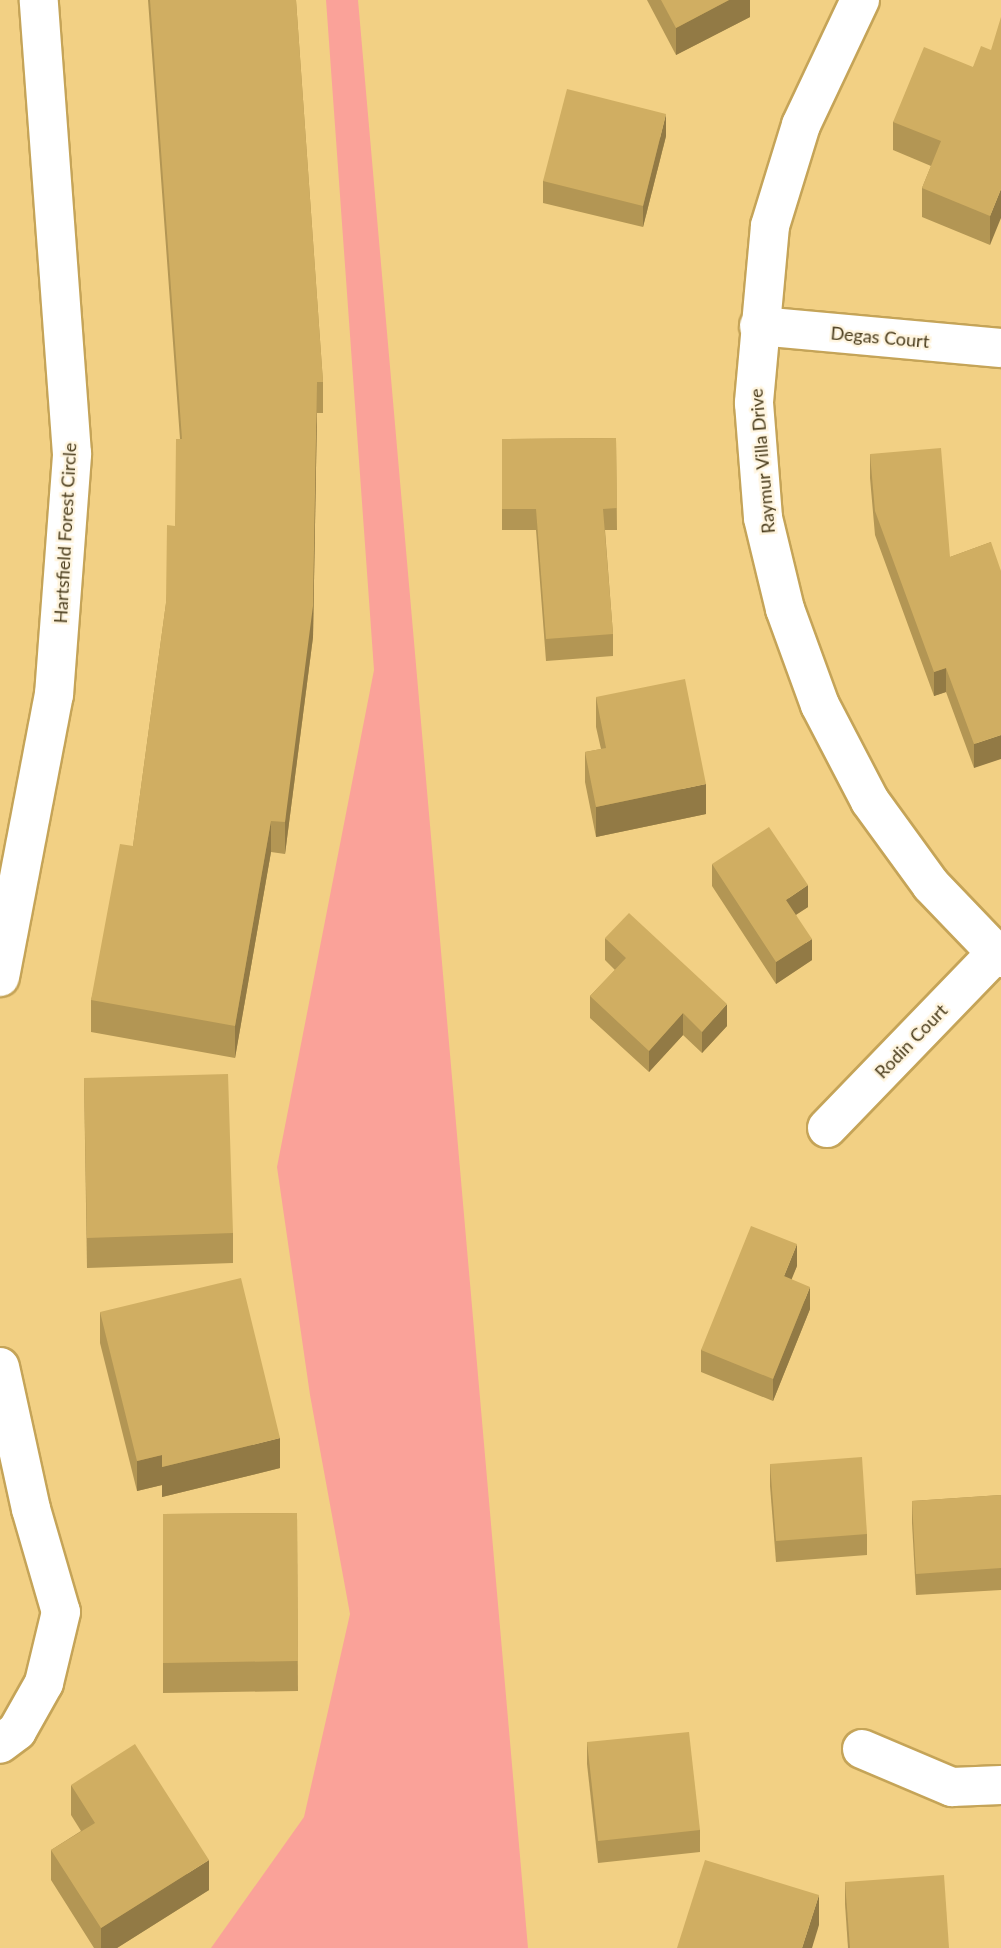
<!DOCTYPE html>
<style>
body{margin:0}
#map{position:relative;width:1001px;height:1948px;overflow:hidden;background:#f2d084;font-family:Lato,sans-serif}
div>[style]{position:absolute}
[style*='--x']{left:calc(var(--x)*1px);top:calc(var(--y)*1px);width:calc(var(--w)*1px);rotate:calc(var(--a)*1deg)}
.green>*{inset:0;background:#faa299}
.roads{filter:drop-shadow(2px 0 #c5a458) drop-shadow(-2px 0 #c5a458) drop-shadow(0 2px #c5a458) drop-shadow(0 -2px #c5a458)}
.minor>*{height:38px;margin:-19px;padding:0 19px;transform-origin:19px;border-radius:19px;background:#fff}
.wall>*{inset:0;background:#b39654}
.shaded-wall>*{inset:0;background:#927a45}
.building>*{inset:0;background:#d0ae62}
span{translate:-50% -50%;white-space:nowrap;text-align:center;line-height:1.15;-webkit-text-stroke:5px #fff5df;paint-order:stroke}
.street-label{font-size:18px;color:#483a1a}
</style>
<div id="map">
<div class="green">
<div style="clip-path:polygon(326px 0,358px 0,528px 1948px,211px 1948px,304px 1817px,350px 1614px,310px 1395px,277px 1167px,374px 670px)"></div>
</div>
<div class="roads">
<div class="minor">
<div style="--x:860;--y:0;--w:138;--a:115.3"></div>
<div style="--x:801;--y:125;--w:106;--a:107.1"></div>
<div style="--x:770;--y:226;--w:178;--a:95.2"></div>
<div style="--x:754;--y:403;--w:115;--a:85.5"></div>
<div style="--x:763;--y:518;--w:94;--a:76.4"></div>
<div style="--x:785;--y:609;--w:102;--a:70"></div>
<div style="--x:820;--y:705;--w:108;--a:62.5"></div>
<div style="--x:870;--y:801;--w:104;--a:54"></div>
<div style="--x:931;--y:885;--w:101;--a:46.2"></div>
<div style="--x:759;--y:326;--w:243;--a:5.2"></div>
<div style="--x:0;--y:977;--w:287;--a:-79.2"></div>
<div style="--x:54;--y:695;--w:242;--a:-85.7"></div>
<div style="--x:72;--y:454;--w:455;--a:-94.2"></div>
<div style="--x:827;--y:1128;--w:243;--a:-46"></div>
<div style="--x:0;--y:1367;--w:145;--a:77.7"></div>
<div style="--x:31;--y:1509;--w:107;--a:73.8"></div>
<div style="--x:61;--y:1612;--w:73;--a:103.5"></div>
<div style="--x:44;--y:1683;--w:55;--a:119.4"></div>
<div style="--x:17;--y:1731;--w:21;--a:143"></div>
<div style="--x:862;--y:1749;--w:98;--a:22.9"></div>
<div style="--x:952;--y:1787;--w:49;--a:-2.3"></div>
</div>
</div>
<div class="wall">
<div style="clip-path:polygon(148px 0,296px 0,323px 382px,323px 413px,317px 413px,313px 637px,285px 854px,271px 852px,235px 1058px,91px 1032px,91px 1000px,133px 846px,166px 603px,175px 526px,180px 439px)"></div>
<div style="clip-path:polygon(647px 0,750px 0,750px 17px,676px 55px)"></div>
<div style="clip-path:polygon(991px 50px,990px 245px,922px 217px,922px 188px,931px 166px,893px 150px,893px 122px,973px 67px)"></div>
<div style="clip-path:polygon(666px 136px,643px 227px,543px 203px,543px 181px)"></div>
<div style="clip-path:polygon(616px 438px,617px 530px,605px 530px,613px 634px,613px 656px,546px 661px,536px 530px,502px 530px,502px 439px)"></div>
<div style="clip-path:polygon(870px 454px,950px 557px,991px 542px,974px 768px,946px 692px,934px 696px,875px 535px,870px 478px)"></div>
<div style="clip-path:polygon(596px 697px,706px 814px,596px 837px,585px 782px,585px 752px,601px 749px,596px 727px)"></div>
<div style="clip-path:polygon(712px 864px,808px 907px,796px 915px,812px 960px,776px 984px,712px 886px)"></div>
<div style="clip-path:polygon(605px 938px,727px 1026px,702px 1053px,683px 1035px,649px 1072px,590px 1018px,590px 996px,615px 970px,605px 960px)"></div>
<div style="clip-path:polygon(84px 1078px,233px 1233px,233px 1263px,87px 1268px)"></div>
<div style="clip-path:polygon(797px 1266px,791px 1279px,810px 1309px,773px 1401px,701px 1372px,701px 1350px)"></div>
<div style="clip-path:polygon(100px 1312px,280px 1468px,162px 1497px,162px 1485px,137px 1491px,100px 1343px)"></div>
<div style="clip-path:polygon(770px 1464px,867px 1534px,867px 1555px,776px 1562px,770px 1486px)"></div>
<div style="clip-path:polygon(1001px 1495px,1001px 1590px,916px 1595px,912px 1523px,912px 1501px)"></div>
<div style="clip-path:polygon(297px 1513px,298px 1691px,163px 1693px,163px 1514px)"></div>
<div style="clip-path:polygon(587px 1742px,700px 1830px,700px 1852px,598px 1863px,587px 1764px)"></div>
<div style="clip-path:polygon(71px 1785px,209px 1890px,117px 1948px,94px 1948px,51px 1880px,51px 1850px,81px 1831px,71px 1815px)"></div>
<div style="clip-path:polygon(845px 1882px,949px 1948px,848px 1948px,845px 1904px)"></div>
</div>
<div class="shaded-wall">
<div style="clip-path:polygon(729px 0,750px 0,750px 17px,676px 55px,676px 28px)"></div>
<div style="clip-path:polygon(666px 114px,666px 136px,643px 227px,643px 206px)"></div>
<div style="clip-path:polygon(1001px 189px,1001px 218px,990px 245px,990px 216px)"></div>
<div style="clip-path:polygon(317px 413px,313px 637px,285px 854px,285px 822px)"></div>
<div style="clip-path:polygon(946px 668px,946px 692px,934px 696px,934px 672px)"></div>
<div style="clip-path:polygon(1001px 735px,1001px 759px,974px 768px,974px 744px)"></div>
<div style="clip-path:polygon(706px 784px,706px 814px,596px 837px,596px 807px)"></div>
<div style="clip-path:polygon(271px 821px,271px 852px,235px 1058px,235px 1026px)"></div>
<div style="clip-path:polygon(808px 885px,808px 907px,786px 921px,786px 900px)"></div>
<div style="clip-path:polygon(812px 939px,812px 960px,776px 984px,776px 962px)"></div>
<div style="clip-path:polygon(727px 1004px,727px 1026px,702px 1053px,702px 1032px)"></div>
<div style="clip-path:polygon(683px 1013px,683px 1035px,649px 1072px,649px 1051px)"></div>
<div style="clip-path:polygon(797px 1244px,797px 1266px,784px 1298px,784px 1276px)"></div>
<div style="clip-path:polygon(810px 1287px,810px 1309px,773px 1401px,773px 1379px)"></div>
<div style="clip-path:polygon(280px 1438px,280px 1468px,162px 1497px,162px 1467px)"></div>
<div style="clip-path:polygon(162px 1455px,162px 1485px,137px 1491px,137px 1461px)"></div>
<div style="clip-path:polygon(209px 1860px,209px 1890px,117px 1948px,101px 1948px,101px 1928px)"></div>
<div style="clip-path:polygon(819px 1895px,819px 1925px,812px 1948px,802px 1948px)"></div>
</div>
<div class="building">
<div style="clip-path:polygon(150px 0,296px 0,323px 382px,317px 382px,313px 606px,285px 822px,271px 821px,235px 1026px,91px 1000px,120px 844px,133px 846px,166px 603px,167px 525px,175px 526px,176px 439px,182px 439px)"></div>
<div style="clip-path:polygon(661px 0,729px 0,676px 28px)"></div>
<div style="clip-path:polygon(1001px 17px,1001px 189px,990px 216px,922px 188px,941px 141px,893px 122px,924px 47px,973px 67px,981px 46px,991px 50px)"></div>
<div style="clip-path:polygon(567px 89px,666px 114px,643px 206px,543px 181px)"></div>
<div style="clip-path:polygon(616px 438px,617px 508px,603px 509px,613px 634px,546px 639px,536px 509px,502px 509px,502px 439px)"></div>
<div style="clip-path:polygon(941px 448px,950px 557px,991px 542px,1001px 571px,1001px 735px,974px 744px,946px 668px,934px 672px,875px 511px,870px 454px)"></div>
<div style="clip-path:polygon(685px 679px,706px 784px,596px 807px,585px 752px,606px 748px,596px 697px)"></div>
<div style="clip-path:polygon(769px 827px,808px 885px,786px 900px,812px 939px,776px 962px,712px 864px)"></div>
<div style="clip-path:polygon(629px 913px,727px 1004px,702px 1032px,683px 1013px,649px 1051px,590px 996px,626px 958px,605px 938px)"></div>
<div style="clip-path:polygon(228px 1074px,233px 1233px,87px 1238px,84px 1078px)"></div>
<div style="clip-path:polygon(751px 1226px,797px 1244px,784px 1276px,810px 1287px,773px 1379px,701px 1350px)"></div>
<div style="clip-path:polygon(241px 1278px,280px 1438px,162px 1467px,162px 1455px,137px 1461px,100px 1312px)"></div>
<div style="clip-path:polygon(862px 1457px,867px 1534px,776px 1541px,770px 1464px)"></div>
<div style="clip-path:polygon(1001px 1495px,1001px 1568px,916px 1574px,912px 1501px)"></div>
<div style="clip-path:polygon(297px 1513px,298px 1661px,163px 1663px,163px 1514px)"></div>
<div style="clip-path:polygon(689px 1732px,700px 1830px,598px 1841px,587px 1742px)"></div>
<div style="clip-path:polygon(135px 1744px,209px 1860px,101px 1928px,51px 1850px,95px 1823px,71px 1785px)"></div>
<div style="clip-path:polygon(705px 1860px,819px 1895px,802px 1948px,677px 1948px)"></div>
<div style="clip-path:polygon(944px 1875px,949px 1948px,850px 1948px,845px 1882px)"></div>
</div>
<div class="street-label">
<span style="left:880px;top:337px;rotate:5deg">Degas Court</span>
<span style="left:762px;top:461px;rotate:-95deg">Raymur Villa Drive</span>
<span style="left:65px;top:533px;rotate:-87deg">Hartsfield Forest Circle</span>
<span style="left:911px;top:1041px;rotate:-46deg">Rodin Court</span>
</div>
</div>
